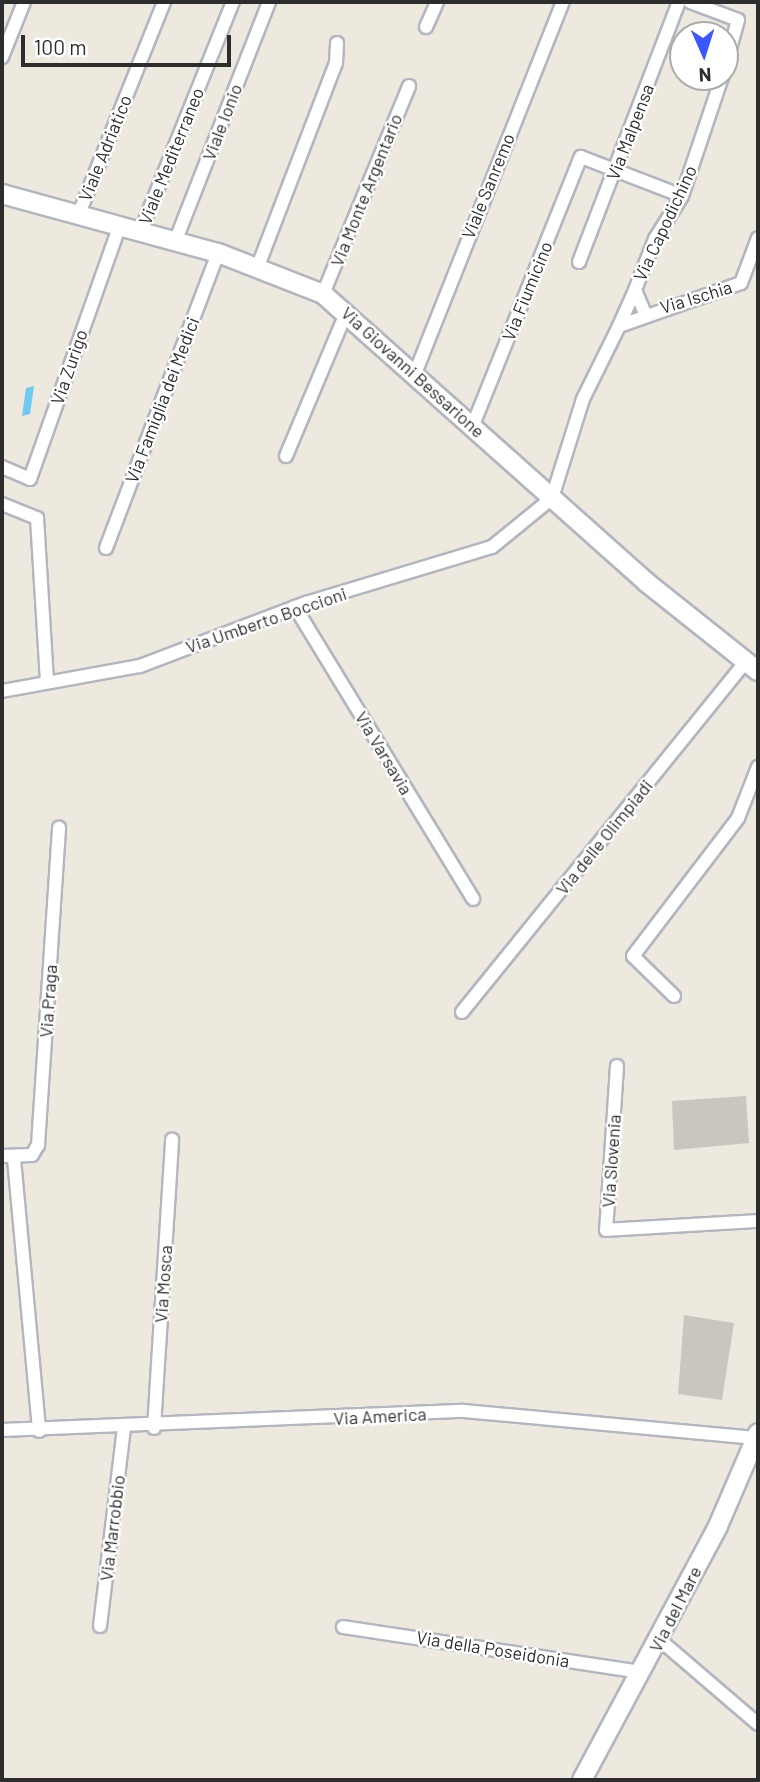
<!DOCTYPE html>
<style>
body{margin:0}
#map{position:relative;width:760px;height:1782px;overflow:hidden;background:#eee9df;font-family:Barlow,sans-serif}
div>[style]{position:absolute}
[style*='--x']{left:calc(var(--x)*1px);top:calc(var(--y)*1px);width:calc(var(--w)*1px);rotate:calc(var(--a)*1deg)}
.water>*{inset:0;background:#71c9f2}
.building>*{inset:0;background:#cac5be}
.roads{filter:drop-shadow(2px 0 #b3b5c0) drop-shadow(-2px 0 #b3b5c0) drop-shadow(0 2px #b3b5c0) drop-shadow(0 -2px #b3b5c0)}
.street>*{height:12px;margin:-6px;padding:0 6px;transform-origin:6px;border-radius:6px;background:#fff}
.secondary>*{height:18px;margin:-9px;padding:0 9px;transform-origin:9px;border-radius:9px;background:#fff}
span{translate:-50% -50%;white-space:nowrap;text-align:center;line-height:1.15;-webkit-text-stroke:5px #fff;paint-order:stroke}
.street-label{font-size:18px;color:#2d2d2d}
.frame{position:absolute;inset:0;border:4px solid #2d2d2d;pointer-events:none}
.north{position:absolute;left:669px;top:21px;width:70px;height:70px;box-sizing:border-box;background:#fff;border:2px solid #ababab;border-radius:50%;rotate:177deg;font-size:19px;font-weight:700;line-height:28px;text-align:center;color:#2d2d2d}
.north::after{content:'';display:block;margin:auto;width:24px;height:32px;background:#3d57fe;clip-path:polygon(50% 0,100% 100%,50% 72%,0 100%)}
.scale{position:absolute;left:21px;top:35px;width:210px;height:32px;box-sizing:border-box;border:4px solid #2d2d2d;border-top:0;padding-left:9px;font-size:21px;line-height:24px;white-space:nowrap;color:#2d2d2d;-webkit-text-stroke:5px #fff;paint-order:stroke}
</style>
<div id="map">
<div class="water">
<div style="clip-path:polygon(34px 386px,30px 414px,22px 416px,26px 388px)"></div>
</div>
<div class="building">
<div style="clip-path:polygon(746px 1096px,749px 1143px,674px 1150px,672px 1101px)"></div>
<div style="clip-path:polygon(684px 1315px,734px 1323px,722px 1400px,678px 1394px)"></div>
</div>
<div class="roads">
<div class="street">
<div style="--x:690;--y:2;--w:51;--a:20.6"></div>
<div style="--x:738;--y:20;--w:49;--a:105.5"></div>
<div style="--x:426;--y:27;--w:27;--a:-66"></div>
<div style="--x:2;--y:57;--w:59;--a:-68.2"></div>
<div style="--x:78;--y:216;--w:231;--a:-68.1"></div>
<div style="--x:140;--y:233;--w:249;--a:-68.1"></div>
<div style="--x:175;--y:242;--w:258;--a:-68.6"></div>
<div style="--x:579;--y:262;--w:279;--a:-69"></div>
<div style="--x:258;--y:266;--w:217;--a:-69"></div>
<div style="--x:336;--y:63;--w:20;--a:-87"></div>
<div style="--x:635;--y:290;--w:55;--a:-68.6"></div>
<div style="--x:655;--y:239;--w:51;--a:-57.9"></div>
<div style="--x:682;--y:196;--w:126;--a:-71.4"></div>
<div style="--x:323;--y:294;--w:225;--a:-67.5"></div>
<div style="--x:619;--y:326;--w:39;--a:-66"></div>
<div style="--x:635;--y:290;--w:26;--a:67"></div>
<div style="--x:416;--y:371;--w:397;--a:-68.3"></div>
<div style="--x:473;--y:425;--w:289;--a:-68.1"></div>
<div style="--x:581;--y:157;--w:108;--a:21.1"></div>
<div style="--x:286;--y:456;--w:157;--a:-67.2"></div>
<div style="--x:2;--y:467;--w:30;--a:23"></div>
<div style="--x:30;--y:479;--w:267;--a:-70.5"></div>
<div style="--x:2;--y:504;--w:38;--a:22"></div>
<div style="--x:37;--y:518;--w:164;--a:86.5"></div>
<div style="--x:106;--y:548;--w:316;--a:-69.2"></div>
<div style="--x:295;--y:607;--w:342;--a:58.6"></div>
<div style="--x:2;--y:691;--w:140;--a:-10.3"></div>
<div style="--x:140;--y:666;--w:178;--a:-20.8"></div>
<div style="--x:306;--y:603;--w:194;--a:-16.8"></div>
<div style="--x:492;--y:547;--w:77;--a:-39.2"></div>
<div style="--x:552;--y:498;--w:104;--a:-72.6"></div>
<div style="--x:583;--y:399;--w:81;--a:-63.7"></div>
<div style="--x:619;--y:326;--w:129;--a:-19.4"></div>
<div style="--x:741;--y:283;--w:48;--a:-69.3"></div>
<div style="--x:674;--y:996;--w:57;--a:-135.7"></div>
<div style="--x:633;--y:956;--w:173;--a:-52.7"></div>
<div style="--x:738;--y:818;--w:55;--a:-68.6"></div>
<div style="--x:462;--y:1012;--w:450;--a:-51"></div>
<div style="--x:617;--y:1066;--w:164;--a:93.8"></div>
<div style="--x:606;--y:1230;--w:152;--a:-3.4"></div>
<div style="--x:2;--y:1156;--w:30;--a:-2"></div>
<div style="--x:32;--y:1155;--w:12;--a:-59"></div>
<div style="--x:38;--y:1145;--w:318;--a:-86.2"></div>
<div style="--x:14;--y:1159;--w:273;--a:84.7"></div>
<div style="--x:154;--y:1428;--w:289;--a:-86.4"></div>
<div style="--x:2;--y:1430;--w:462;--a:-2.4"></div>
<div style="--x:464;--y:1411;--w:293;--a:5.3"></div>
<div style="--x:100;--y:1626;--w:198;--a:-83.1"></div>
<div style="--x:343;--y:1627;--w:302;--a:8.6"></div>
<div style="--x:660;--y:1640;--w:129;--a:40.6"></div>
</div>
<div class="secondary">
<div style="--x:2;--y:194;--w:224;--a:15.3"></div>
<div style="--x:218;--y:253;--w:113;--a:21.3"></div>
<div style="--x:323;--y:294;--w:433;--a:41.7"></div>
<div style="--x:646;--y:582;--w:143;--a:38.5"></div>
<div style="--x:582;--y:1780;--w:288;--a:-61.8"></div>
<div style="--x:718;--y:1526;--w:101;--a:-66.7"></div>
</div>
</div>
<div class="street-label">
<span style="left:222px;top:122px;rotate:-69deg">Viale Ionio</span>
<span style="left:630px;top:132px;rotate:-69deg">Via Malpensa</span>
<span style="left:105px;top:148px;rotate:-68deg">Viale Adriatico</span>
<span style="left:171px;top:156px;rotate:-68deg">Viale Mediterraneo</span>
<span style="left:488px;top:186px;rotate:-68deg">Viale Sanremo</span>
<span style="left:366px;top:190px;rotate:-68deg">Via Monte Argentario</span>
<span style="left:665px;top:223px;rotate:-65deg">Via Capodichino</span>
<span style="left:527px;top:291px;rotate:-68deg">Via Fiumicino</span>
<span style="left:696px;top:297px;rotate:-17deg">Via Ischia</span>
<span style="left:69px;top:367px;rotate:-71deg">Via Zurigo</span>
<span style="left:413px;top:372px;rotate:42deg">Via Giovanni Bessarione</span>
<span style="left:162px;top:400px;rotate:-69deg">Via Famiglia dei Medici</span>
<span style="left:266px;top:620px;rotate:-19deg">Via Umberto Boccioni</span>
<span style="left:384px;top:753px;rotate:59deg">Via Varsavia</span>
<span style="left:604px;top:837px;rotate:-51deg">Via delle Olimpiadi</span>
<span style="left:48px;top:1001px;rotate:-86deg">Via Praga</span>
<span style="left:611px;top:1161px;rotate:-86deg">Via Slovenia</span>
<span style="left:163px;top:1284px;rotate:-86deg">Via Mosca</span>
<span style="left:380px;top:1416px;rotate:-3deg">Via America</span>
<span style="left:112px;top:1528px;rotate:-83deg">Via Marrobbio</span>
<span style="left:675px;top:1609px;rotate:-63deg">Via del Mare</span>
<span style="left:493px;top:1649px;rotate:9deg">Via della Poseidonia</span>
</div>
<div class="frame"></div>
<div class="north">N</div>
<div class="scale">100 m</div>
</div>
